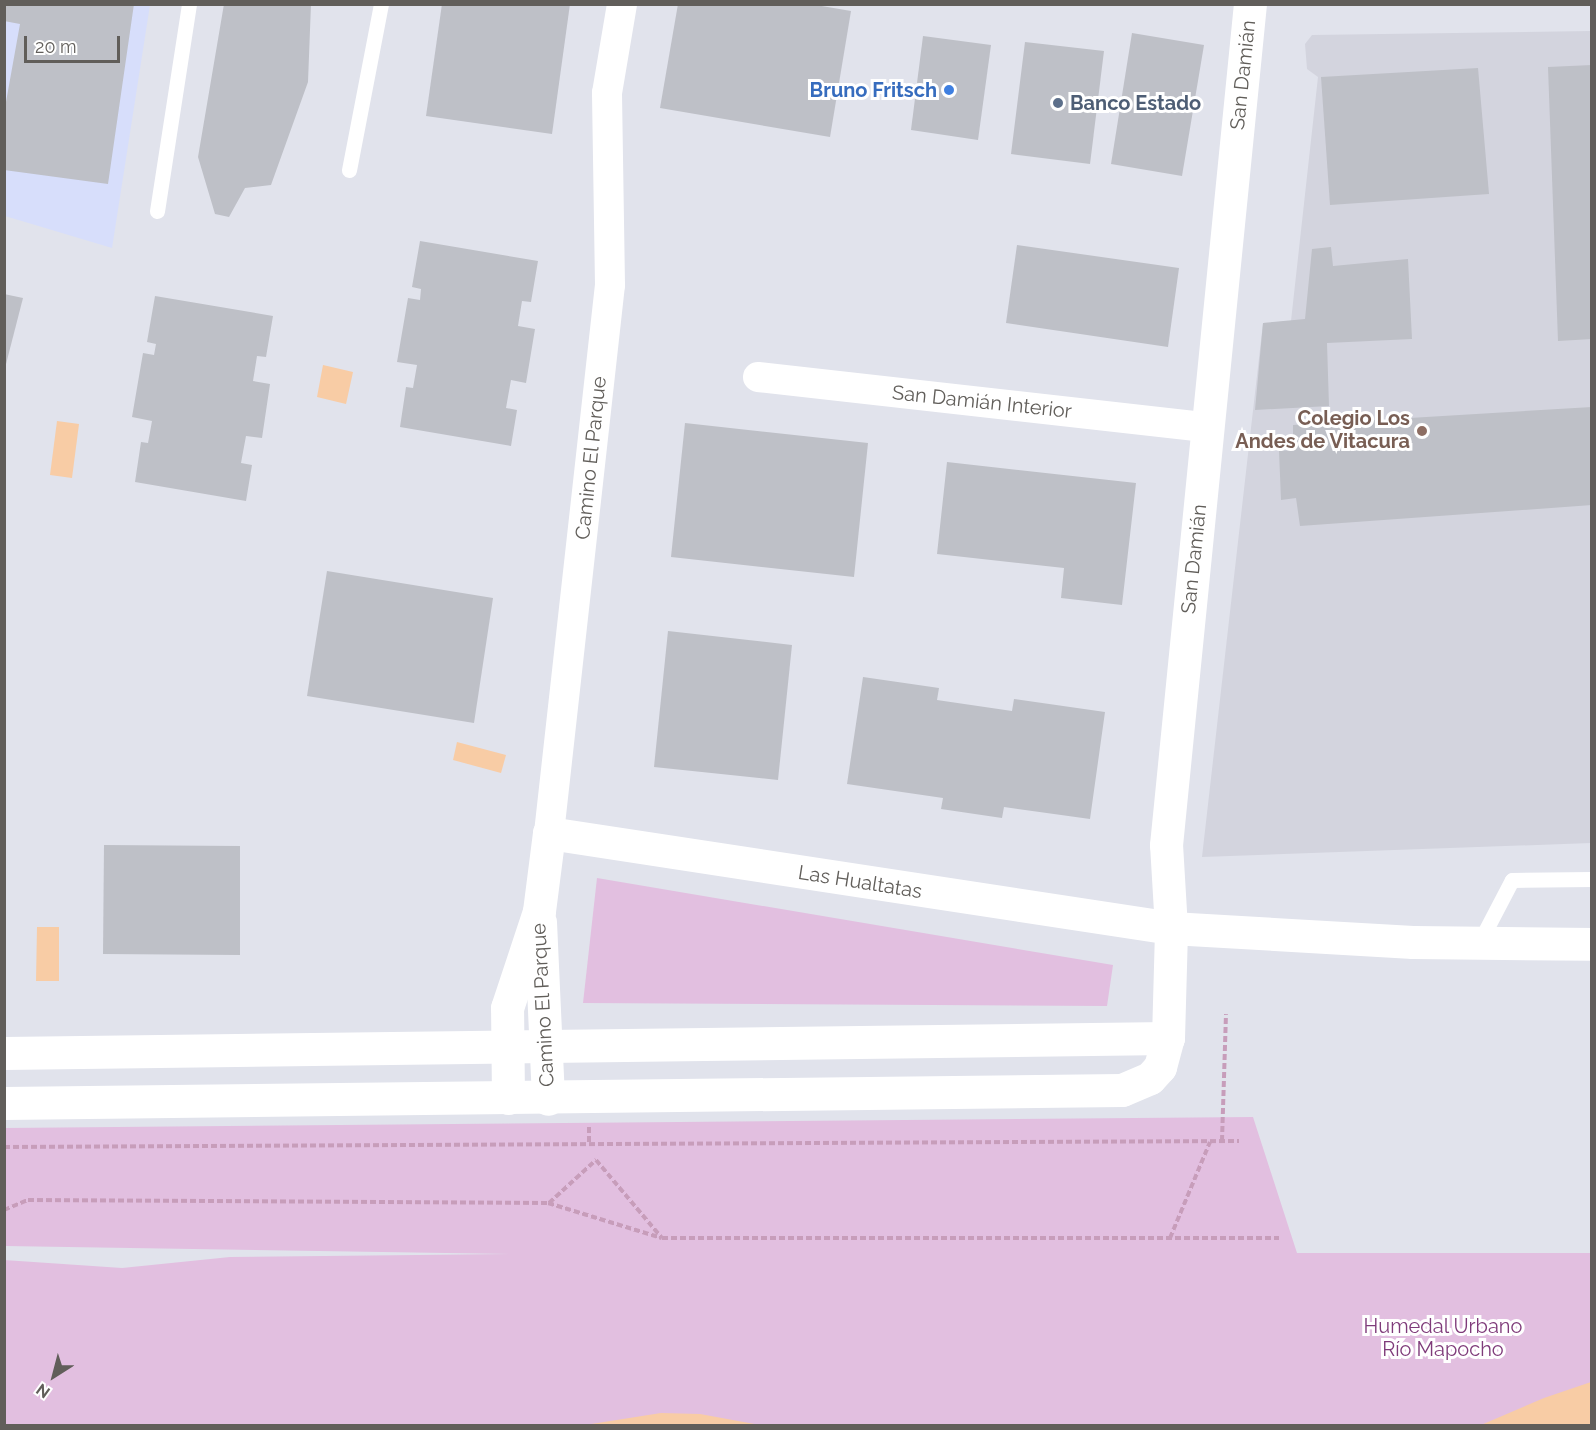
<!DOCTYPE html>
<meta charset="utf-8">
<style>
body{margin:0}
#map{position:relative;width:1596px;height:1430px;overflow:hidden;background:#e1e3ec;font-family:Raleway,sans-serif}
div>[style]{position:absolute}
[style*='--x']{left:calc(var(--x)*1px);top:calc(var(--y)*1px);width:calc(var(--w)*1px);rotate:calc(var(--a)*1deg)}
.commercial>*{inset:0;background:#d7defb}
.education>*{inset:0;background:#d3d4de}
.green>*{inset:0;background:#e2bfe0}
.water>*{inset:0;background:#f8cca5}
.building>*{inset:0;background:#bec0c7}
.path>*{height:4px;margin-top:-2px;transform-origin:0;background:repeating-linear-gradient(90deg,#c79dba 0 6px,transparent 0 9px)}
.service>*{height:15px;margin:-7.5px;padding:0 7.5px;transform-origin:7.5px;border-radius:7.5px;background:#fff}
.minor>*{height:30px;margin:-15px;padding:0 15px;transform-origin:15px;border-radius:15px;background:#fff}
.tertiary>*{height:33px;margin:-16.5px;padding:0 16.5px;transform-origin:16.5px;border-radius:16.5px;background:#fff}
.dots>*{width:16px;height:16px;translate:-50% -50%;box-sizing:border-box;border:3px solid #fff;border-radius:50%}
span{translate:-50% -50%;white-space:nowrap;text-align:center;line-height:1.15;-webkit-text-stroke:6px #fff;paint-order:stroke}
.street-label{font-size:20px;color:#615e5a}
.shop-label{font-size:20px;color:#366cbe;font-weight:700}
.right{translate:-100% -50%;text-align:right}
.service-label{font-size:20px;color:#4e5e75;font-weight:700}
.left{translate:0 -50%;text-align:left}
.education-label{font-size:20px;color:#785e54;font-weight:700}
.park-label{font-size:20px;color:#7f3b7a}
.frame{position:absolute;inset:0;border:6px solid #615e5a;pointer-events:none}
.north{position:absolute;left:24px;top:1346px;width:60px;height:60px;-webkit-text-stroke:4px #fff;paint-order:stroke;rotate:216deg;font-size:16px;font-weight:700;line-height:24px;text-align:center;color:#615e5a}
.north::after{content:'';display:block;margin:auto;width:21px;height:27px;background:#615e5a;clip-path:polygon(50% 0,100% 100%,50% 72%,0 100%)}
.scale{position:absolute;left:24px;top:36px;width:96px;height:27px;box-sizing:border-box;border:3px solid #615e5a;border-top:0;padding-left:8px;font-size:18px;line-height:21px;white-space:nowrap;color:#615e5a;-webkit-text-stroke:4px #fff;paint-order:stroke}
</style>
<div id="map">
<div class="commercial">
<div style="clip-path:polygon(4px 5px,150px 5px,112px 248px,5px 216px)"></div>
</div>
<div class="education">
<div style="clip-path:polygon(1591px 31px,1591px 843px,1202px 857px,1263px 323px,1291px 321px,1318px 77px,1307px 69px,1305px 44px,1312px 35px)"></div>
</div>
<div class="green">
<div style="clip-path:polygon(597px 878px,1113px 965px,1107px 1006px,583px 1003px)"></div>
<div style="clip-path:polygon(1253px 1117px,1297px 1253px,1591px 1253px,1591px 1425px,5px 1425px,4px 1260px,122px 1268px,230px 1257px,513px 1254px,5px 1246px,5px 1128px)"></div>
</div>
<div class="water">
<div style="clip-path:polygon(323px 365px,353px 372px,346px 404px,317px 397px)"></div>
<div style="clip-path:polygon(57px 421px,79px 424px,72px 478px,50px 475px)"></div>
<div style="clip-path:polygon(457px 742px,506px 755px,501px 773px,453px 760px)"></div>
<div style="clip-path:polygon(37px 927px,59px 927px,59px 981px,36px 981px)"></div>
<div style="clip-path:polygon(1591px 1382px,1591px 1425px,1481px 1425px,1544px 1398px)"></div>
<div style="clip-path:polygon(661px 1413px,700px 1414px,760px 1425px,585px 1425px)"></div>
</div>
<div class="building">
<div style="clip-path:polygon(4px 4px,134px 4px,108px 184px,4px 170px,4px 113px,20px 24px,4px 21px)"></div>
<div style="clip-path:polygon(224px 4px,311px 4px,308px 82px,271px 185px,245px 188px,229px 217px,215px 214px,198px 157px)"></div>
<div style="clip-path:polygon(442px 4px,570px 4px,552px 134px,426px 116px)"></div>
<div style="clip-path:polygon(678px 4px,810px 4px,851px 11px,830px 137px,660px 108px)"></div>
<div style="clip-path:polygon(1132px 33px,1204px 45px,1182px 176px,1111px 164px)"></div>
<div style="clip-path:polygon(923px 36px,991px 45px,978px 140px,911px 130px)"></div>
<div style="clip-path:polygon(1025px 42px,1104px 51px,1090px 164px,1011px 154px)"></div>
<div style="clip-path:polygon(1592px 65px,1592px 339px,1558px 341px,1548px 67px)"></div>
<div style="clip-path:polygon(1478px 68px,1489px 194px,1330px 205px,1321px 77px)"></div>
<div style="clip-path:polygon(420px 241px,538px 261px,531px 302px,522px 301px,518px 326px,535px 329px,526px 383px,511px 380px,506px 408px,517px 410px,511px 446px,400px 427px,406px 387px,413px 388px,417px 365px,397px 362px,408px 298px,420px 300px,421px 289px,412px 287px)"></div>
<div style="clip-path:polygon(1017px 245px,1179px 268px,1168px 347px,1006px 323px)"></div>
<div style="clip-path:polygon(1331px 247px,1333px 266px,1408px 259px,1412px 339px,1327px 343px,1329px 406px,1255px 410px,1263px 323px,1305px 319px,1312px 249px)"></div>
<div style="clip-path:polygon(4px 294px,23px 298px,5px 368px,4px 368px)"></div>
<div style="clip-path:polygon(155px 296px,273px 316px,266px 357px,257px 356px,253px 381px,270px 384px,262px 438px,246px 436px,241px 463px,252px 465px,246px 501px,135px 482px,141px 442px,148px 443px,152px 421px,132px 417px,143px 353px,154px 355px,156px 344px,147px 342px)"></div>
<div style="clip-path:polygon(1592px 407px,1592px 505px,1300px 526px,1296px 498px,1281px 500px,1279px 451px,1293px 450px,1293px 425px)"></div>
<div style="clip-path:polygon(685px 423px,868px 443px,854px 577px,671px 557px)"></div>
<div style="clip-path:polygon(947px 462px,1136px 483px,1122px 605px,1061px 598px,1064px 568px,937px 554px)"></div>
<div style="clip-path:polygon(327px 571px,493px 598px,474px 723px,307px 696px)"></div>
<div style="clip-path:polygon(668px 631px,792px 645px,778px 780px,654px 767px)"></div>
<div style="clip-path:polygon(863px 677px,939px 688px,937px 700px,1012px 711px,1014px 699px,1105px 712px,1090px 819px,1004px 807px,1002px 818px,941px 809px,943px 798px,847px 784px)"></div>
<div style="clip-path:polygon(104px 845px,240px 846px,240px 955px,103px 954px)"></div>
</div>
<div class="path">
<div style="--x:589;--y:1127;--w:17;--a:90"></div>
<div style="--x:1222;--y:1141;--w:127;--a:-88.2"></div>
<div style="--x:4;--y:1147;--w:1235;--a:-0.28"></div>
<div style="--x:549;--y:1203;--w:64;--a:-42.5"></div>
<div style="--x:596;--y:1160;--w:102;--a:49.8"></div>
<div style="--x:4;--y:1210;--w:26;--a:-23"></div>
<div style="--x:28;--y:1200;--w:520;--a:0.33"></div>
<div style="--x:548;--y:1203;--w:119;--a:17.1"></div>
<div style="--x:662;--y:1238;--w:617;--a:0"></div>
<div style="--x:1170;--y:1238;--w:104;--a:-67.4"></div>
</div>
<div class="service">
<div style="--x:349;--y:170;--w:169;--a:-79.1"></div>
<div style="--x:157;--y:211;--w:209;--a:-81.2"></div>
<div style="--x:1479;--y:943;--w:71;--a:-62.4"></div>
<div style="--x:1512;--y:880;--w:80;--a:-0.7"></div>
</div>
<div class="minor">
<div style="--x:758;--y:377;--w:452;--a:6.4"></div>
<div style="--x:549;--y:833;--w:551;--a:-83.65"></div>
<div style="--x:610;--y:285;--w:192;--a:-90.9"></div>
<div style="--x:607;--y:93;--w:90;--a:-80.4"></div>
</div>
<div class="tertiary">
<div style="--x:540;--y:922;--w:177;--a:87.4"></div>
<div style="--x:4;--y:1053;--w:1164;--a:-0.74"></div>
<div style="--x:508;--y:1098;--w:90;--a:-90.6"></div>
<div style="--x:507;--y:1008;--w:102;--a:-71.7"></div>
<div style="--x:539;--y:911;--w:79;--a:-82.7"></div>
<div style="--x:549;--y:833;--w:629;--a:8.68"></div>
<div style="--x:1171;--y:928;--w:242;--a:3.3"></div>
<div style="--x:1413;--y:942;--w:179;--a:0.6"></div>
<div style="--x:4;--y:1103;--w:1118;--a:-0.67"></div>
<div style="--x:1122;--y:1090;--w:30;--a:-23"></div>
<div style="--x:1150;--y:1078;--w:15;--a:-48"></div>
<div style="--x:1160;--y:1067;--w:30;--a:-75"></div>
<div style="--x:1168;--y:1038;--w:110;--a:-88.4"></div>
<div style="--x:1171;--y:928;--w:83;--a:-93.4"></div>
<div style="--x:1166;--y:845;--w:845;--a:-84.3"></div>
</div>
<div class="dots">
<div style="left:949px;top:90px;background:#3f7fe0"></div>
<div style="left:1058px;top:103px;background:#5c6f8a"></div>
<div style="left:1422px;top:431px;background:#8d6e63"></div>
</div>
<div class="street-label">
<span style="left:1243px;top:75px;rotate:-84deg">San Damián</span>
<span style="left:982px;top:402px;rotate:6deg">San Damián Interior</span>
<span style="left:591px;top:458px;rotate:-84deg">Camino El Parque</span>
<span style="left:1194px;top:559px;rotate:-84deg">San Damián</span>
<span style="left:860px;top:882px;rotate:9deg">Las Hualtatas</span>
<span style="left:543px;top:1005px;rotate:-93deg">Camino El Parque</span>
</div>
<div class="shop-label">
<span class="right" style="left:937px;top:90px">Bruno Fritsch</span>
</div>
<div class="service-label">
<span class="left" style="left:1070px;top:103px">Banco Estado</span>
</div>
<div class="education-label">
<span class="right" style="left:1410px;top:430px">Colegio Los<br>Andes de Vitacura</span>
</div>
<div class="park-label">
<span style="left:1443px;top:1338px">Humedal Urbano<br>Río Mapocho</span>
</div>
<div class="frame"></div>
<div class="north">N</div>
<div class="scale">20 m</div>
</div>
